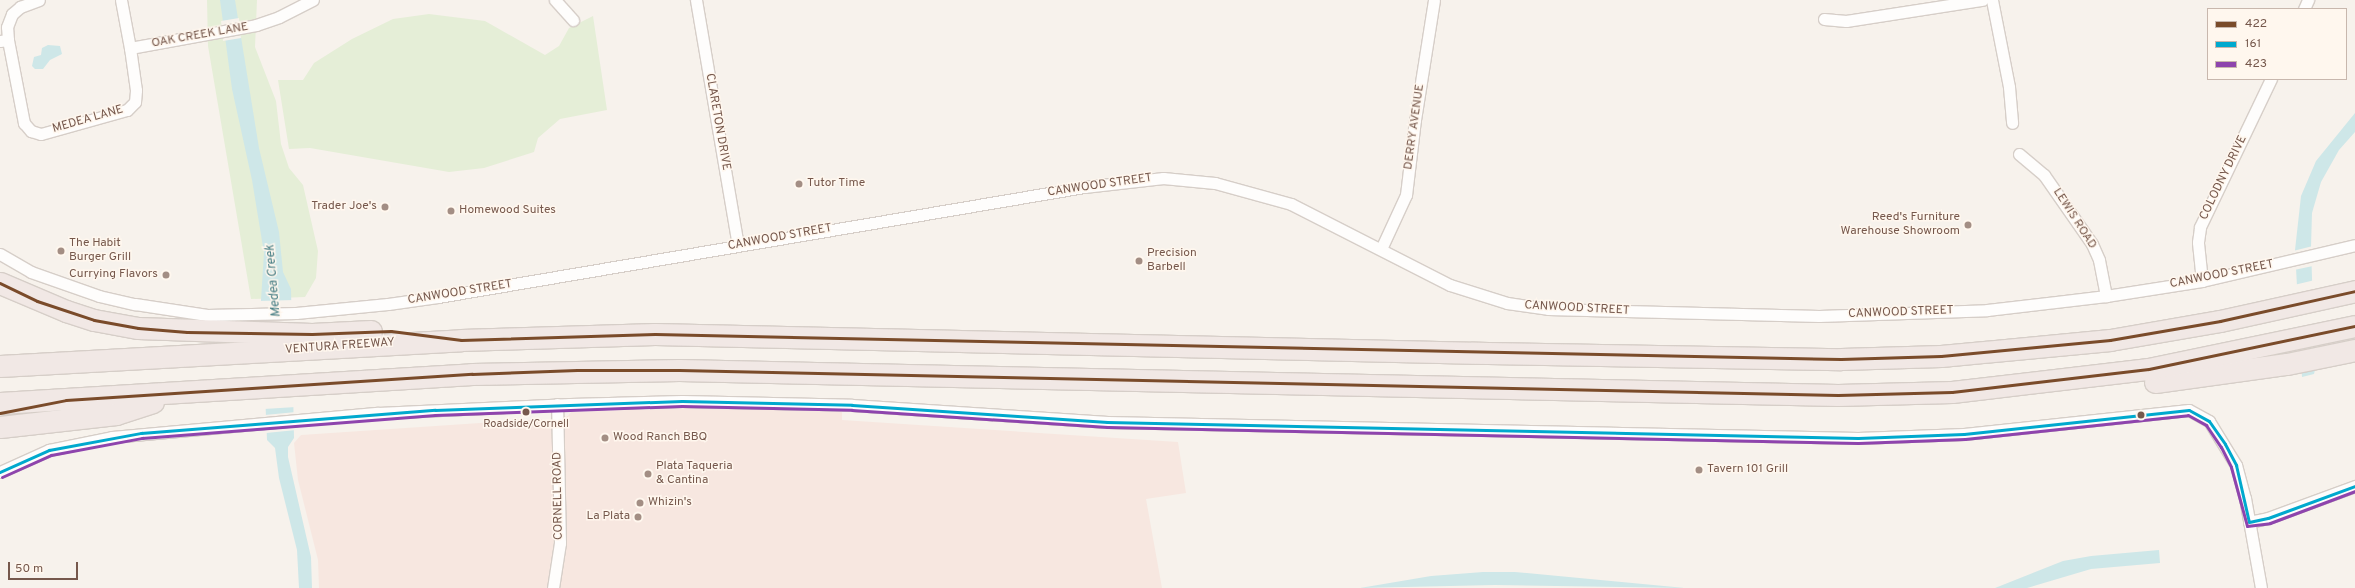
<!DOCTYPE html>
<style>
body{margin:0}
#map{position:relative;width:2355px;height:588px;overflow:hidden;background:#f7f2ec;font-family:Overpass,sans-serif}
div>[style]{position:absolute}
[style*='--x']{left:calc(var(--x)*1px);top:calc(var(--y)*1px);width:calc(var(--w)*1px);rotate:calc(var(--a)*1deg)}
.commercial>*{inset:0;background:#f7e7e0}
.green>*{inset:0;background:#e5eed7}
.water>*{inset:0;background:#cee7e8}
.pier>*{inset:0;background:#f7f2ec}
.roads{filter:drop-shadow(1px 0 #d6cec8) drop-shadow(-1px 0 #d6cec8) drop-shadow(0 1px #d6cec8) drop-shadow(0 -1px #d6cec8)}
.minor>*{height:11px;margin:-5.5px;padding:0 5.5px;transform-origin:5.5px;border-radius:5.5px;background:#fefdfc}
.motorway>*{height:21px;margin:-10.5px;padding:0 10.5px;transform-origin:10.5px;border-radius:10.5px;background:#f1e8e5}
.bus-1>*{height:3px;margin:-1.5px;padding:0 1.5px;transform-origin:1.5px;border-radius:1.5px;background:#7a4b2a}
.bus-2>*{height:3px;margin:-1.5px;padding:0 1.5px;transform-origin:1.5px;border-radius:1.5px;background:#00a9ce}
.bus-3>*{height:3px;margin:-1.5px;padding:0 1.5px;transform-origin:1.5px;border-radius:1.5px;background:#8e44ad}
.dots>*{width:11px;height:11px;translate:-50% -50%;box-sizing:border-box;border:2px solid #fff7ee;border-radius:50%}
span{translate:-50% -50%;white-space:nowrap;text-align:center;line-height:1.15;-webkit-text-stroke:3px #fff7ee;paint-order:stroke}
.bus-label{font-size:11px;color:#76584c}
.street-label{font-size:12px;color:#76584c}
.poi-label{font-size:12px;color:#76584c}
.left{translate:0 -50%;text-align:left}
.right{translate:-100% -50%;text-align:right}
.water-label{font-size:13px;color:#427b82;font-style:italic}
.legend{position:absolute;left:2207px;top:8px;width:140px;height:72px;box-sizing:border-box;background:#fff7ee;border:1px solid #c8b7ad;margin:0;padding:5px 7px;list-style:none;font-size:12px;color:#76584c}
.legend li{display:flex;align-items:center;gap:8px;height:20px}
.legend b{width:20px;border:1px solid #c8b7ad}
.scale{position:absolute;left:8px;top:562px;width:70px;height:18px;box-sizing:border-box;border:2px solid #76584c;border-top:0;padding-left:5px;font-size:12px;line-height:14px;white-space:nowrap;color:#76584c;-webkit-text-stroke:3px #fff7ee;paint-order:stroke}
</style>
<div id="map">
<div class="commercial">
<div style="clip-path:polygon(686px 408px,842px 411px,842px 420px,1178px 442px,1186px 493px,1146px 499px,1162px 588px,319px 588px,318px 560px,298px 480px,294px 443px,301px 435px,541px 419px,545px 422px,552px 422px,552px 417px,568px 416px,571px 412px)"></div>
</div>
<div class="green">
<div style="clip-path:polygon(207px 0,257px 0,255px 47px,276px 101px,281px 144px,289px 168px,303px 185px,318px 251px,316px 278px,305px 297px,251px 299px,208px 46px)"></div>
<div style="clip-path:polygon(429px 14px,485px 21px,545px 55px,559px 46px,569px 28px,593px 16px,607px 110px,560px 119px,538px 138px,534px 152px,484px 168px,449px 172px,310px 148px,289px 149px,278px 80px,303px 80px,314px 63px,352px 39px,393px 19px)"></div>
</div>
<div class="water">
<div style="clip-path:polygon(220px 0,235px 0,259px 148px,279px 232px,283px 272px,291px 289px,294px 438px,288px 447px,288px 457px,311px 557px,312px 588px,299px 588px,297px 550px,279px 478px,275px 448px,267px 440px,261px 300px,264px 253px,252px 180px,232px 89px)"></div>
<div style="clip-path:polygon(48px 45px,60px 46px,62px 54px,50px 60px,43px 69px,35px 69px,32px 66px,34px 57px,41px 55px,42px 48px)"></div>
<div style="clip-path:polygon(2355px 113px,2355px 132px,2339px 150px,2321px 182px,2312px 213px,2311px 247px,2315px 370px,2314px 374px,2302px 377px,2295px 250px,2301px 196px,2316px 161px)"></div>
<div style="clip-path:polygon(2159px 550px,2160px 563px,2091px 569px,2027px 588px,1995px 588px,2063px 561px,2091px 556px)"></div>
<div style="clip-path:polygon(1483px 572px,1515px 572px,1685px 588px,1495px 585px,1360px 588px,1431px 576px)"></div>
</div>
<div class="pier">
<div style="clip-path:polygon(239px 18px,241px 38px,223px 41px,221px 21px)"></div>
<div style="clip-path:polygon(2313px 246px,2313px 266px,2294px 270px,2293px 251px)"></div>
<div style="clip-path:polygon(2315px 280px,2317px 365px,2298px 368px,2294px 285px)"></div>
<div style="clip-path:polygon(294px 300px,295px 323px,260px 325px,259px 301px)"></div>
<div style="clip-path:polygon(260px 327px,295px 328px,296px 407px,264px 409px)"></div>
<div style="clip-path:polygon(296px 412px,296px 430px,266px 433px,265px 415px)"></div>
</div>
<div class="roads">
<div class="minor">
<div style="--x:121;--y:0;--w:49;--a:79.4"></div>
<div style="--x:130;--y:48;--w:128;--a:-10.3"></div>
<div style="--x:256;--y:25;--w:24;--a:-19"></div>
<div style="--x:279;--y:17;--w:38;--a:-27"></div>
<div style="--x:555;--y:0;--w:27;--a:48"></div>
<div style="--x:696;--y:0;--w:249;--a:80.3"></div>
<div style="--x:1992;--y:0;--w:89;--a:78.9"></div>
<div style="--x:2009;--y:87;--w:36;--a:85"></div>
<div style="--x:2304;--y:9;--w:10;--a:-66"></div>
<div style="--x:1824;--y:19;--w:22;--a:5"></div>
<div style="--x:1846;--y:21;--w:138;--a:-8.8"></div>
<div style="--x:8;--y:40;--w:85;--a:79.1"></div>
<div style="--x:24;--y:123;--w:11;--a:49"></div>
<div style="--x:31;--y:131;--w:10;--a:17"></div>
<div style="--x:41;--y:134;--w:89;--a:-15.6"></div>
<div style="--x:127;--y:110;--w:11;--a:-45"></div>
<div style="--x:135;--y:102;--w:12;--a:-85"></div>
<div style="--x:136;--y:90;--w:42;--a:-98.1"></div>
<div style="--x:0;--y:41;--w:8;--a:-7"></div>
<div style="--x:8;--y:40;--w:13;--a:-94"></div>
<div style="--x:7;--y:27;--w:14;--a:-69"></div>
<div style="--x:12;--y:14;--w:11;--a:-41"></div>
<div style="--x:20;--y:7;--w:20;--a:-20"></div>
<div style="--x:2019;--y:154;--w:33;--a:40"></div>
<div style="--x:2044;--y:175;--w:84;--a:55.2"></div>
<div style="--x:2092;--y:244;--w:17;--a:66"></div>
<div style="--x:2099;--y:260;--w:37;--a:79"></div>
<div style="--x:1381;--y:249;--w:60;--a:-65.2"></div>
<div style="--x:1406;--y:195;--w:76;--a:-83.2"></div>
<div style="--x:1415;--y:120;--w:121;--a:-81"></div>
<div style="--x:0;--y:254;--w:36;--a:30"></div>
<div style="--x:31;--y:272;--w:72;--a:19.4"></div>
<div style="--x:99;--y:296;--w:37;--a:13"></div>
<div style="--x:135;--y:304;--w:73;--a:8.7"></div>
<div style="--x:207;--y:315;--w:89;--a:-1.3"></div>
<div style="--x:296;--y:313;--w:92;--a:-5.6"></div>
<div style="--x:388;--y:304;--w:50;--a:-8"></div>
<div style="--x:438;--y:297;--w:655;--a:-9.66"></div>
<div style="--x:1084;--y:187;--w:80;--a:-6.5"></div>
<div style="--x:1163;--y:178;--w:52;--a:5.5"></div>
<div style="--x:1215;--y:183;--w:79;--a:15.4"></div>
<div style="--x:1291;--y:204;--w:178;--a:27"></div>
<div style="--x:1450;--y:285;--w:60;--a:17.5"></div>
<div style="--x:1507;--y:303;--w:41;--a:8.3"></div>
<div style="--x:1548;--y:309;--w:271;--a:1.5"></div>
<div style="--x:1819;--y:316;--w:168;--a:-2"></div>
<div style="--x:1987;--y:310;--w:120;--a:-6.7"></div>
<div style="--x:2106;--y:296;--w:97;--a:-8.9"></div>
<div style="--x:2202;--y:281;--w:157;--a:-13.2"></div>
<div style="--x:2202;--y:281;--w:39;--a:-96"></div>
<div style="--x:2198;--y:242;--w:15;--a:-82"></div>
<div style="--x:2200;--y:227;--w:164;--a:-64.4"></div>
<div style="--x:0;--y:472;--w:54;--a:-24.2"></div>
<div style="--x:49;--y:450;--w:64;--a:-11.7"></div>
<div style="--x:112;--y:437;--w:267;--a:-5.2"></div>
<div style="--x:378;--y:413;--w:192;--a:-2.7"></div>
<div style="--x:570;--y:404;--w:112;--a:-1.5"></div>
<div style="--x:682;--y:401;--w:170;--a:1.3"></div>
<div style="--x:852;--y:405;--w:256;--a:3.8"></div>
<div style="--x:1107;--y:422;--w:751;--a:1.22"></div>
<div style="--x:1858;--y:438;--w:106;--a:-2.2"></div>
<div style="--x:1964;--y:434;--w:226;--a:-6.1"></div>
<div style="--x:2189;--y:410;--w:23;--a:29"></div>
<div style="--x:2209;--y:421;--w:52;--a:58.5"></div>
<div style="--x:2236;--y:465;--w:34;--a:75"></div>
<div style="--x:2245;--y:498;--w:91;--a:79.9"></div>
<div style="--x:2249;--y:522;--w:19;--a:-12"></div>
<div style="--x:2268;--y:518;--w:93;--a:-20.2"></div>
<div style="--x:553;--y:588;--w:46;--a:-81.2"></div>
<div style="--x:560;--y:543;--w:139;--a:-91.2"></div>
</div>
<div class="motorway">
<div style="--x:0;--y:283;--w:72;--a:23"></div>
<div style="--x:66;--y:311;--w:29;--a:18"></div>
<div style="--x:94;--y:320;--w:45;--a:10.3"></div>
<div style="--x:138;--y:328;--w:174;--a:2"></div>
<div style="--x:312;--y:334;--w:59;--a:-2.9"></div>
<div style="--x:0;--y:366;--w:462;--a:-3.2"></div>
<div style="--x:461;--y:340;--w:194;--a:-1.8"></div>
<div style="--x:655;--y:334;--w:833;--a:1.31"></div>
<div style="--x:1488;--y:353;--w:353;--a:1"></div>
<div style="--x:1841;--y:359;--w:100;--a:-1.7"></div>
<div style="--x:1941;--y:356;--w:170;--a:-5.4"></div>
<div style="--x:2110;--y:340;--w:112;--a:-9.8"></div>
<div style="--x:2220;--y:321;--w:138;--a:-12.5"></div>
<div style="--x:2155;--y:382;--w:133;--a:-7.8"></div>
<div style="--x:2287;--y:364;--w:69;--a:-11.6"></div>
<div style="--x:0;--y:403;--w:473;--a:-3.5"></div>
<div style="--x:472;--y:374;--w:207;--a:-1.1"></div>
<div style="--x:679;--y:370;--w:1159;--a:1.24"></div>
<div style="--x:1838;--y:395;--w:114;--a:-1.5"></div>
<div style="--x:1952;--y:392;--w:198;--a:-6.7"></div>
<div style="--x:2149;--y:369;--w:210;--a:-11.8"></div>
<div style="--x:0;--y:427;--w:117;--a:-6.4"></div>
<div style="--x:116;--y:414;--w:39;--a:-18"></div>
</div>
</div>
<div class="bus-1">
<div style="--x:0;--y:283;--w:41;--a:25.9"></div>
<div style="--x:37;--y:301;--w:60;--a:18.4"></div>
<div style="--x:94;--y:320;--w:45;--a:10.3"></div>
<div style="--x:138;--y:328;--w:49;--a:4.7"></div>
<div style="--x:187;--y:332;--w:125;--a:0.9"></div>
<div style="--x:312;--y:334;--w:79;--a:-2.2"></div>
<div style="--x:391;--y:331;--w:71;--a:7.3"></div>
<div style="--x:461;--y:340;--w:194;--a:-1.8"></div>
<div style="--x:655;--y:334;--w:1186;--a:1.21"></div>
<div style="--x:1841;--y:359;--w:100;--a:-1.7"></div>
<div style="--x:1941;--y:356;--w:170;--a:-5.4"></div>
<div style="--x:2110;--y:340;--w:112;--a:-9.8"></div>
<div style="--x:2220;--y:321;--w:138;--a:-12.5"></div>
<div style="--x:0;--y:413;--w:67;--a:-11.1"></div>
<div style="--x:66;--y:400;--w:407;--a:-3.7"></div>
<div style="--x:472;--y:374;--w:105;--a:-2.2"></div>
<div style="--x:577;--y:370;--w:102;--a:0"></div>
<div style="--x:679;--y:370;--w:1159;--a:1.24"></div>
<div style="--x:1838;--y:395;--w:114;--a:-1.5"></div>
<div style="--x:1952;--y:392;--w:198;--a:-6.7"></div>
<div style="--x:2149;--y:369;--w:210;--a:-11.8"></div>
</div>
<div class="bus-2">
<div style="--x:0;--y:472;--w:54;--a:-24.2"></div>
<div style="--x:49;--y:450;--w:94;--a:-10.5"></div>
<div style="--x:141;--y:433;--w:295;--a:-4.5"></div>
<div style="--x:435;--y:410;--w:247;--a:-2.1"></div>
<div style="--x:682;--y:401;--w:170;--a:1.3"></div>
<div style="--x:852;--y:405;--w:256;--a:3.8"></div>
<div style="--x:1107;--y:422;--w:751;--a:1.22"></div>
<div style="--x:1858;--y:438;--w:106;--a:-2.2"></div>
<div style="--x:1964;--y:434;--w:226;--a:-6.1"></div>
<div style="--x:2189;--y:410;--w:23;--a:29"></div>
<div style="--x:2209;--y:421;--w:28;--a:55"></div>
<div style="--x:2225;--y:444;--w:24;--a:62"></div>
<div style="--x:2236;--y:465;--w:58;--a:77.2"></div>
<div style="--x:2249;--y:522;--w:19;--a:-12"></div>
<div style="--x:2268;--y:518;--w:93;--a:-20.2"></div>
</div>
<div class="bus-3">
<div style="--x:2;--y:477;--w:54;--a:-24.2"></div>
<div style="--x:51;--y:455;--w:93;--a:-10.6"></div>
<div style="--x:142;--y:438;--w:294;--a:-4.5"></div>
<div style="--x:435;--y:415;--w:247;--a:-2.1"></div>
<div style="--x:682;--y:406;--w:170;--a:1.3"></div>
<div style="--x:852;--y:410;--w:256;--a:3.8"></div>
<div style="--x:1107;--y:427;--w:751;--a:1.22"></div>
<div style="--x:1858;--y:443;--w:107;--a:-2.1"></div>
<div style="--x:1965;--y:439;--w:224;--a:-6.1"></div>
<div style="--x:2188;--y:415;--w:21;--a:29"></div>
<div style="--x:2206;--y:425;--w:27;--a:56"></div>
<div style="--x:2221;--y:447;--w:22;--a:63"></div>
<div style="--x:2231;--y:467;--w:61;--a:74.8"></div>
<div style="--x:2247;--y:526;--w:23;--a:-7"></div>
<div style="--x:2270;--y:523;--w:91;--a:-20.6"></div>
</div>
<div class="dots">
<div style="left:799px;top:184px;background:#a38e84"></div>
<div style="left:385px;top:207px;background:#a38e84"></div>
<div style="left:451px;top:211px;background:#a38e84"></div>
<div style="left:1968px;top:225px;background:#a38e84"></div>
<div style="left:61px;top:251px;background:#a38e84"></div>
<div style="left:1139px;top:261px;background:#a38e84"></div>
<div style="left:166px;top:275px;background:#a38e84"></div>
<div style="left:526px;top:412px;background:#76584c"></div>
<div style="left:2141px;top:415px;background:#76584c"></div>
<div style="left:605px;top:438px;background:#a38e84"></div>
<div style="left:1699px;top:470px;background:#a38e84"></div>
<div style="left:648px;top:474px;background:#a38e84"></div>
<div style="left:640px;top:503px;background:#a38e84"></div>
<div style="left:638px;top:517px;background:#a38e84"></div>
</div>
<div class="bus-label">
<span style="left:526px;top:424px">Roadside/Cornell</span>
</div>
<div class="street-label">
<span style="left:200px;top:36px;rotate:-10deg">OAK CREEK LANE</span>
<span style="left:88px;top:120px;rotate:-16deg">MEDEA LANE</span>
<span style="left:717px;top:122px;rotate:80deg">CLARETON DRIVE</span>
<span style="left:1415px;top:127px;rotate:-82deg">DERRY AVENUE</span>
<span style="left:2224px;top:178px;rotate:-64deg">COLODNY DRIVE</span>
<span style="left:1100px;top:186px;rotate:-8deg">CANWOOD STREET</span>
<span style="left:2074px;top:219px;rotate:57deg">LEWIS ROAD</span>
<span style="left:780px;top:238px;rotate:-10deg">CANWOOD STREET</span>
<span style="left:2222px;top:275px;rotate:-11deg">CANWOOD STREET</span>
<span style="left:460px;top:293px;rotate:-9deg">CANWOOD STREET</span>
<span style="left:1577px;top:309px;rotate:3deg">CANWOOD STREET</span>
<span style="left:1901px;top:313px;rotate:-2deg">CANWOOD STREET</span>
<span style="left:340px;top:347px;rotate:-4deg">VENTURA FREEWAY</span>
<span style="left:559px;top:496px;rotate:-91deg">CORNELL ROAD</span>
</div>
<div class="poi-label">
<span class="left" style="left:807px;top:184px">Tutor Time</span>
<span class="right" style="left:377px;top:207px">Trader Joe's</span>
<span class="left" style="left:459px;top:211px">Homewood Suites</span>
<span class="right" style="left:1960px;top:225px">Reed's Furniture<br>Warehouse Showroom</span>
<span class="left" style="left:69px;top:251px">The Habit<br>Burger Grill</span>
<span class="left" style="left:1147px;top:261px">Precision<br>Barbell</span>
<span class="right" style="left:158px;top:275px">Currying Flavors</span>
<span class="left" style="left:613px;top:438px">Wood Ranch BBQ</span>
<span class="left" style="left:656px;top:474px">Plata Taqueria<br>&amp; Cantina</span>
<span class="left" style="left:1707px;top:470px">Tavern 101 Grill</span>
<span class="left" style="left:648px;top:503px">Whizin's</span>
<span class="right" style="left:630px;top:517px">La Plata</span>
</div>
<div class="water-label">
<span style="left:274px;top:281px;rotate:-95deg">Medea Creek</span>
</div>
<ul class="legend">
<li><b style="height:5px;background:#7a4b2a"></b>422</li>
<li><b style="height:5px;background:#00a9ce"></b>161</li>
<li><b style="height:5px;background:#8e44ad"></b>423</li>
</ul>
<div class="scale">50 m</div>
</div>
